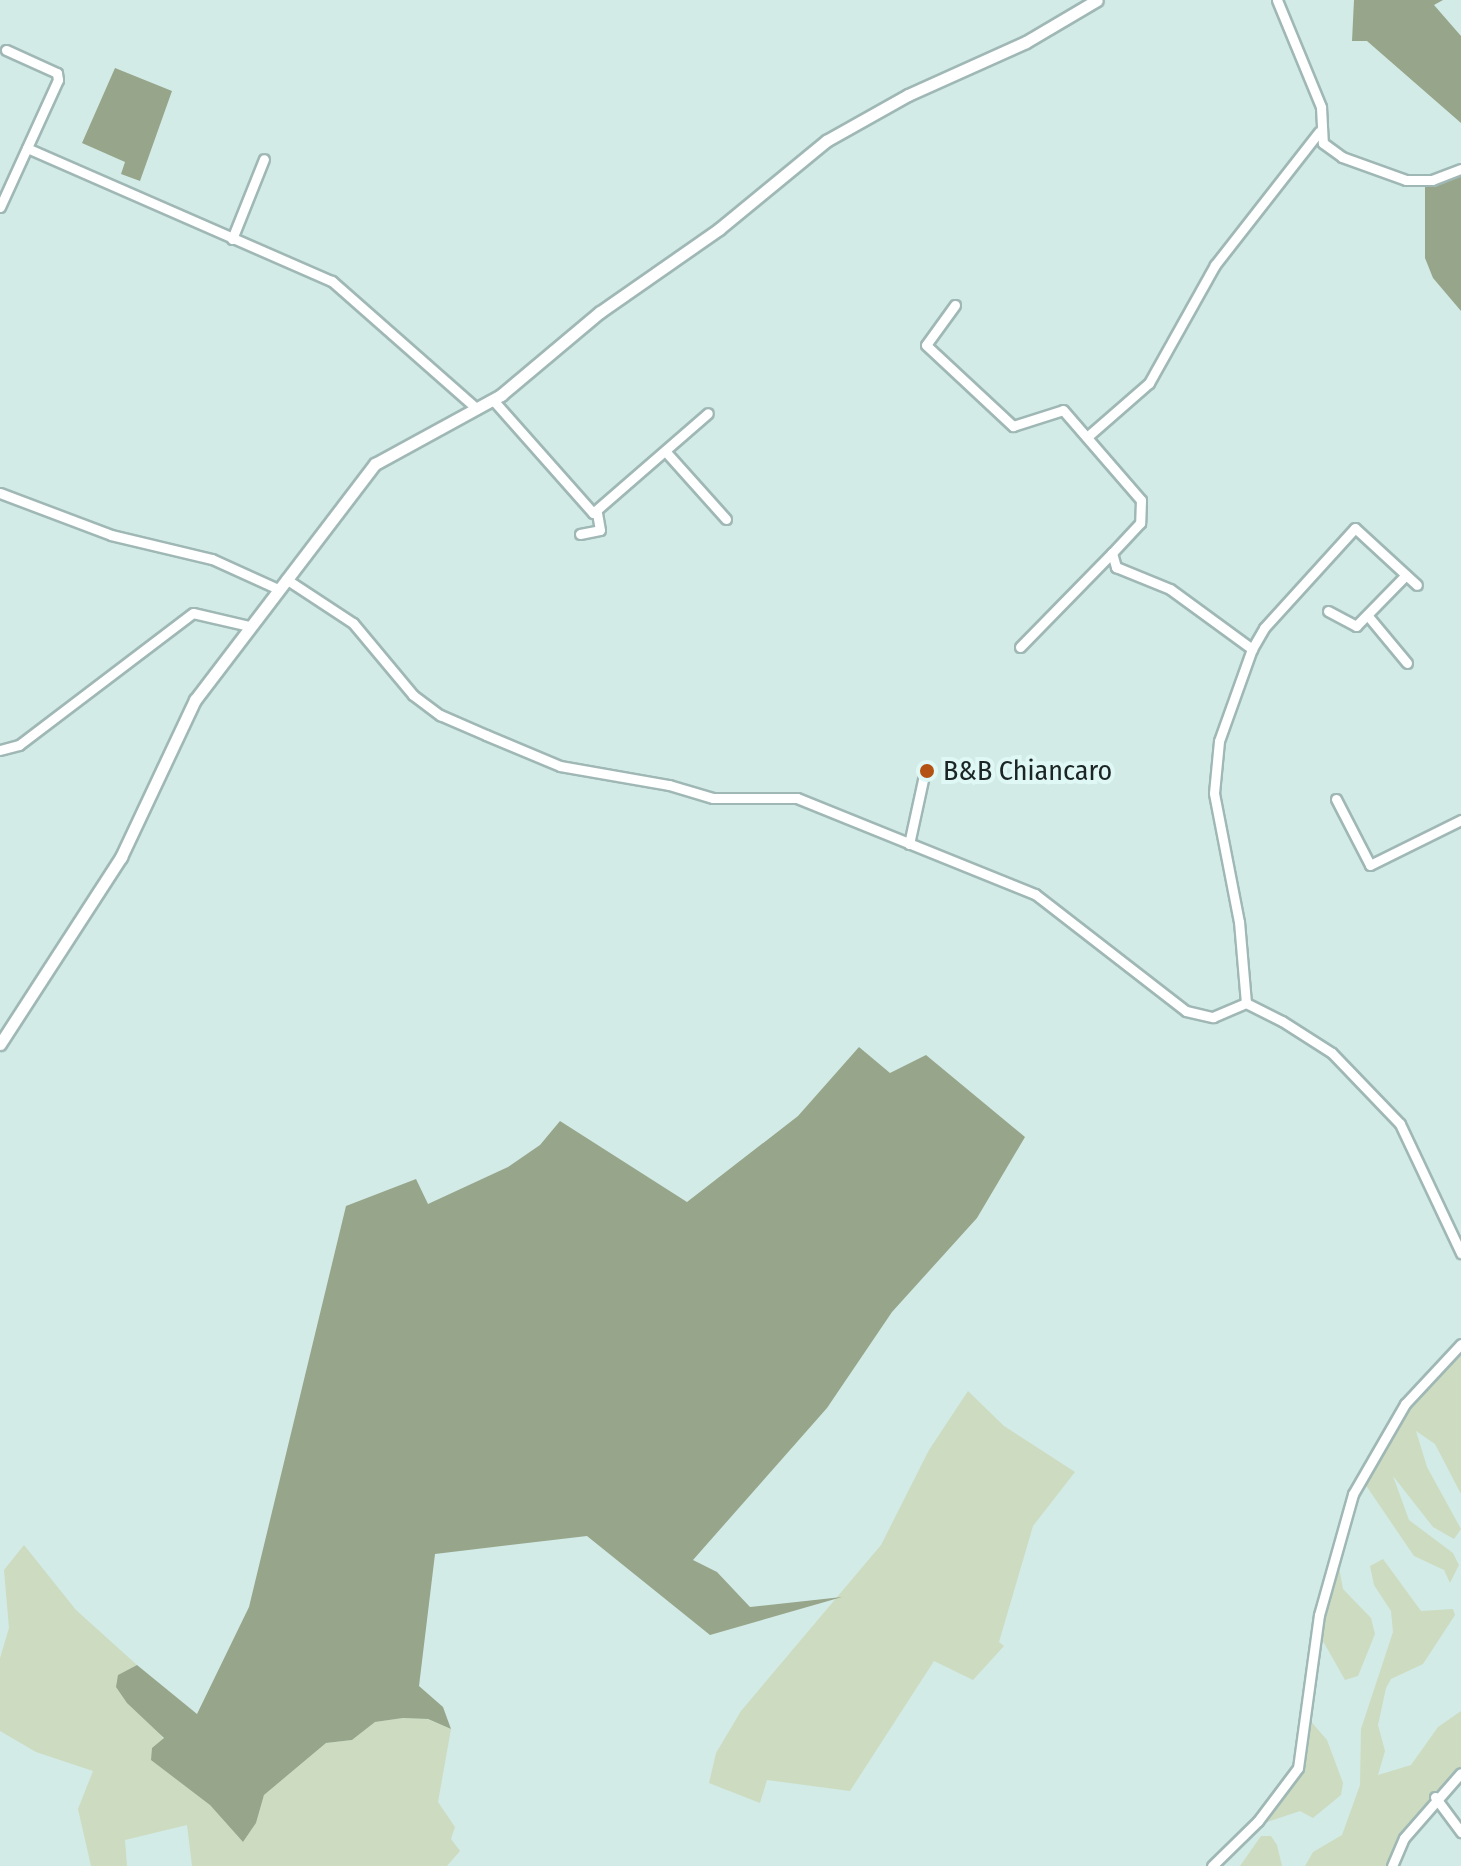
<!DOCTYPE html>
<style>
body{margin:0}
#map{position:relative;width:1461px;height:1866px;overflow:hidden;background:#d2ebe7;font-family:"Fira Sans Condensed",sans-serif}
div>[style]{position:absolute}
[style*='--x']{left:calc(var(--x)*1px);top:calc(var(--y)*1px);width:calc(var(--w)*1px);rotate:calc(var(--a)*1deg)}
.green>*{inset:0;background:#cddcc0}
.forest>*{inset:0;background:#97a68a}
.roads{filter:drop-shadow(2px 0 #a0b8b5) drop-shadow(-2px 0 #a0b8b5) drop-shadow(0 2px #a0b8b5) drop-shadow(0 -2px #a0b8b5)}
.minor>*{height:9px;margin:-4.5px;padding:0 4.5px;transform-origin:4.5px;border-radius:4.5px;background:#fff}
.tertiary>*{height:11px;margin:-5.5px;padding:0 5.5px;transform-origin:5.5px;border-radius:5.5px;background:#fff}
.dots>*{width:22px;height:22px;translate:-50% -50%;box-sizing:border-box;border:4px solid #dff8f5;border-radius:50%}
span{translate:-50% -50%;white-space:nowrap;text-align:center;line-height:1.15;-webkit-text-stroke:8px #dff8f5;paint-order:stroke}
.poi-label{font-size:28px;color:#1b2523}
.left{translate:0 -50%;text-align:left}
</style>
<div id="map">
<div class="green">
<div style="clip-path:polygon(1461px 1350px,1461px 1494px,1435px 1444px,1416px 1431px,1427px 1467px,1461px 1529px,1454px 1539px,1433px 1527px,1393px 1476px,1409px 1520px,1453px 1553px,1459px 1565px,1450px 1583px,1444px 1570px,1414px 1556px,1363px 1481px,1400px 1417px)"></div>
<div style="clip-path:polygon(968px 1391px,1004px 1426px,1075px 1472px,1033px 1526px,999px 1642px,1004px 1646px,973px 1680px,934px 1661px,850px 1791px,767px 1780px,760px 1803px,709px 1783px,716px 1753px,741px 1711px,881px 1545px,929px 1450px)"></div>
<div style="clip-path:polygon(24px 1545px,76px 1610px,137px 1665px,118px 1675px,210px 1805px,243px 1842px,256px 1823px,264px 1795px,326px 1743px,352px 1740px,375px 1722px,403px 1718px,427px 1719px,451px 1729px,438px 1802px,455px 1827px,451px 1839px,460px 1851px,447px 1866px,192px 1866px,187px 1825px,125px 1840px,127px 1866px,91px 1866px,78px 1809px,93px 1771px,36px 1752px,0 1731px,0 1658px,9px 1628px,4px 1570px)"></div>
<div style="clip-path:polygon(1337px 1556px,1343px 1589px,1371px 1618px,1375px 1634px,1358px 1676px,1345px 1680px,1319px 1634px)"></div>
<div style="clip-path:polygon(1383px 1559px,1421px 1611px,1453px 1609px,1455px 1615px,1423px 1664px,1391px 1679px,1386px 1688px,1378px 1725px,1385px 1751px,1378px 1775px,1411px 1765px,1438px 1727px,1461px 1711px,1461px 1768px,1429px 1800px,1391px 1866px,1305px 1866px,1313px 1852px,1342px 1835px,1360px 1785px,1361px 1729px,1393px 1632px,1391px 1611px,1374px 1585px,1370px 1566px)"></div>
<div style="clip-path:polygon(1308px 1718px,1327px 1740px,1343px 1783px,1341px 1795px,1313px 1818px,1300px 1811px,1261px 1824px,1302px 1766px)"></div>
<div style="clip-path:polygon(1261px 1836px,1271px 1836px,1277px 1845px,1282px 1866px,1240px 1866px)"></div>
</div>
<div class="forest">
<div style="clip-path:polygon(1354px 0,1443px 0,1434px 5px,1461px 36px,1461px 123px,1367px 41px,1352px 41px)"></div>
<div style="clip-path:polygon(115px 68px,172px 91px,140px 181px,121px 174px,125px 162px,82px 143px)"></div>
<div style="clip-path:polygon(1461px 171px,1461px 311px,1433px 278px,1425px 258px,1425px 187px)"></div>
<div style="clip-path:polygon(859px 1047px,890px 1073px,926px 1055px,1025px 1137px,977px 1218px,892px 1312px,827px 1408px,693px 1560px,717px 1572px,750px 1607px,842px 1597px,710px 1635px,587px 1536px,435px 1554px,419px 1686px,443px 1707px,451px 1729px,428px 1719px,403px 1718px,375px 1722px,352px 1740px,326px 1743px,264px 1795px,256px 1823px,243px 1842px,210px 1805px,151px 1760px,152px 1748px,164px 1738px,127px 1703px,116px 1687px,118px 1675px,137px 1665px,197px 1714px,249px 1607px,346px 1206px,416px 1179px,428px 1204px,508px 1167px,540px 1145px,560px 1121px,687px 1202px,798px 1116px)"></div>
</div>
<div class="roads">
<div class="minor">
<div style="--x:1277;--y:0;--w:116;--a:67.6"></div>
<div style="--x:1321;--y:107;--w:36;--a:87"></div>
<div style="--x:1323;--y:143;--w:24;--a:36"></div>
<div style="--x:1342;--y:157;--w:68;--a:19.8"></div>
<div style="--x:1406;--y:180;--w:26;--a:0"></div>
<div style="--x:1432;--y:180;--w:31;--a:-21"></div>
<div style="--x:27;--y:148;--w:333;--a:23.6"></div>
<div style="--x:332;--y:281;--w:193;--a:41.4"></div>
<div style="--x:0;--y:207;--w:140;--a:-65.5"></div>
<div style="--x:58;--y:80;--w:7;--a:-98"></div>
<div style="--x:57;--y:73;--w:56;--a:-155.7"></div>
<div style="--x:232;--y:239;--w:86;--a:-68.2"></div>
<div style="--x:955;--y:305;--w:49;--a:125.9"></div>
<div style="--x:926;--y:345;--w:119;--a:43"></div>
<div style="--x:1013;--y:426;--w:52;--a:-17.7"></div>
<div style="--x:1063;--y:410;--w:119;--a:49.1"></div>
<div style="--x:1141;--y:500;--w:23;--a:92"></div>
<div style="--x:1140;--y:523;--w:41;--a:133"></div>
<div style="--x:1112;--y:553;--w:15;--a:74"></div>
<div style="--x:1116;--y:567;--w:58;--a:22.2"></div>
<div style="--x:1170;--y:589;--w:102;--a:36.2"></div>
<div style="--x:493;--y:400;--w:151;--a:48.5"></div>
<div style="--x:593;--y:513;--w:152;--a:-41"></div>
<div style="--x:1087;--y:437;--w:82;--a:-41.1"></div>
<div style="--x:1149;--y:383;--w:135;--a:-60.8"></div>
<div style="--x:1215;--y:265;--w:169;--a:-52"></div>
<div style="--x:666;--y:452;--w:90;--a:48.2"></div>
<div style="--x:0;--y:493;--w:119;--a:20.7"></div>
<div style="--x:111;--y:535;--w:104;--a:13.4"></div>
<div style="--x:212;--y:559;--w:72;--a:24.4"></div>
<div style="--x:580;--y:534;--w:20;--a:-11"></div>
<div style="--x:600;--y:530;--w:17;--a:-100"></div>
<div style="--x:286;--y:579;--w:80;--a:33.3"></div>
<div style="--x:353;--y:623;--w:94;--a:50.2"></div>
<div style="--x:413;--y:695;--w:34;--a:37"></div>
<div style="--x:440;--y:715;--w:50;--a:23.5"></div>
<div style="--x:486;--y:735;--w:80;--a:22.7"></div>
<div style="--x:560;--y:766;--w:111;--a:9.9"></div>
<div style="--x:669;--y:785;--w:46;--a:16.5"></div>
<div style="--x:713;--y:798;--w:84;--a:0"></div>
<div style="--x:797;--y:798;--w:257;--a:22"></div>
<div style="--x:1035;--y:894;--w:191;--a:37.8"></div>
<div style="--x:1186;--y:1011;--w:28;--a:13"></div>
<div style="--x:1213;--y:1017;--w:36;--a:-23"></div>
<div style="--x:1246;--y:1003;--w:40;--a:26.6"></div>
<div style="--x:1282;--y:1021;--w:59;--a:32.6"></div>
<div style="--x:1332;--y:1053;--w:98;--a:46.2"></div>
<div style="--x:1400;--y:1124;--w:143;--a:64.7"></div>
<div style="--x:1328;--y:611;--w:32;--a:28"></div>
<div style="--x:1356;--y:626;--w:71;--a:-45.6"></div>
<div style="--x:1368;--y:616;--w:61;--a:50.3"></div>
<div style="--x:1020;--y:647;--w:132;--a:-45.6"></div>
<div style="--x:0;--y:750;--w:20;--a:-15"></div>
<div style="--x:19;--y:745;--w:218;--a:-37.2"></div>
<div style="--x:193;--y:613;--w:57;--a:13.1"></div>
<div style="--x:1336;--y:799;--w:74;--a:62.7"></div>
<div style="--x:1370;--y:865;--w:102;--a:-26.3"></div>
<div style="--x:909;--y:844;--w:71;--a:-77.7"></div>
<div style="--x:1246;--y:1003;--w:81;--a:-94.9"></div>
<div style="--x:1239;--y:922;--w:131;--a:-101"></div>
<div style="--x:1214;--y:793;--w:52;--a:-84.5"></div>
<div style="--x:1219;--y:741;--w:98;--a:-70.3"></div>
<div style="--x:1252;--y:649;--w:24;--a:-60"></div>
<div style="--x:1264;--y:628;--w:135;--a:-47.7"></div>
<div style="--x:1355;--y:528;--w:84;--a:42.6"></div>
<div style="--x:1435;--y:1797;--w:44;--a:53.4"></div>
<div style="--x:1212;--y:1866;--w:64;--a:-44.4"></div>
<div style="--x:1258;--y:1821;--w:66;--a:-53"></div>
<div style="--x:1298;--y:1768;--w:154;--a:-82.2"></div>
<div style="--x:1319;--y:1615;--w:126;--a:-74.3"></div>
<div style="--x:1353;--y:1494;--w:104;--a:-60"></div>
<div style="--x:1405;--y:1404;--w:82;--a:-47"></div>
<div style="--x:1392;--y:1866;--w:30;--a:-67"></div>
<div style="--x:1404;--y:1838;--w:86;--a:-48.8"></div>
</div>
<div class="tertiary">
<div style="--x:0;--y:1044;--w:223;--a:-57.1"></div>
<div style="--x:121;--y:857;--w:174;--a:-64.8"></div>
<div style="--x:195;--y:700;--w:297;--a:-52.7"></div>
<div style="--x:375;--y:464;--w:144;--a:-28.7"></div>
<div style="--x:501;--y:395;--w:129;--a:-40"></div>
<div style="--x:600;--y:312;--w:145;--a:-34.9"></div>
<div style="--x:719;--y:229;--w:139;--a:-39.4"></div>
<div style="--x:826;--y:141;--w:94;--a:-29.3"></div>
<div style="--x:908;--y:95;--w:129;--a:-24.2"></div>
<div style="--x:1026;--y:42;--w:82;--a:-30.6"></div>
</div>
</div>
<div class="dots">
<div style="left:927px;top:771px;background:#b35212"></div>
</div>
<div class="poi-label">
<span class="left" style="left:943px;top:771px">B&amp;B Chiancaro</span>
</div>
</div>
